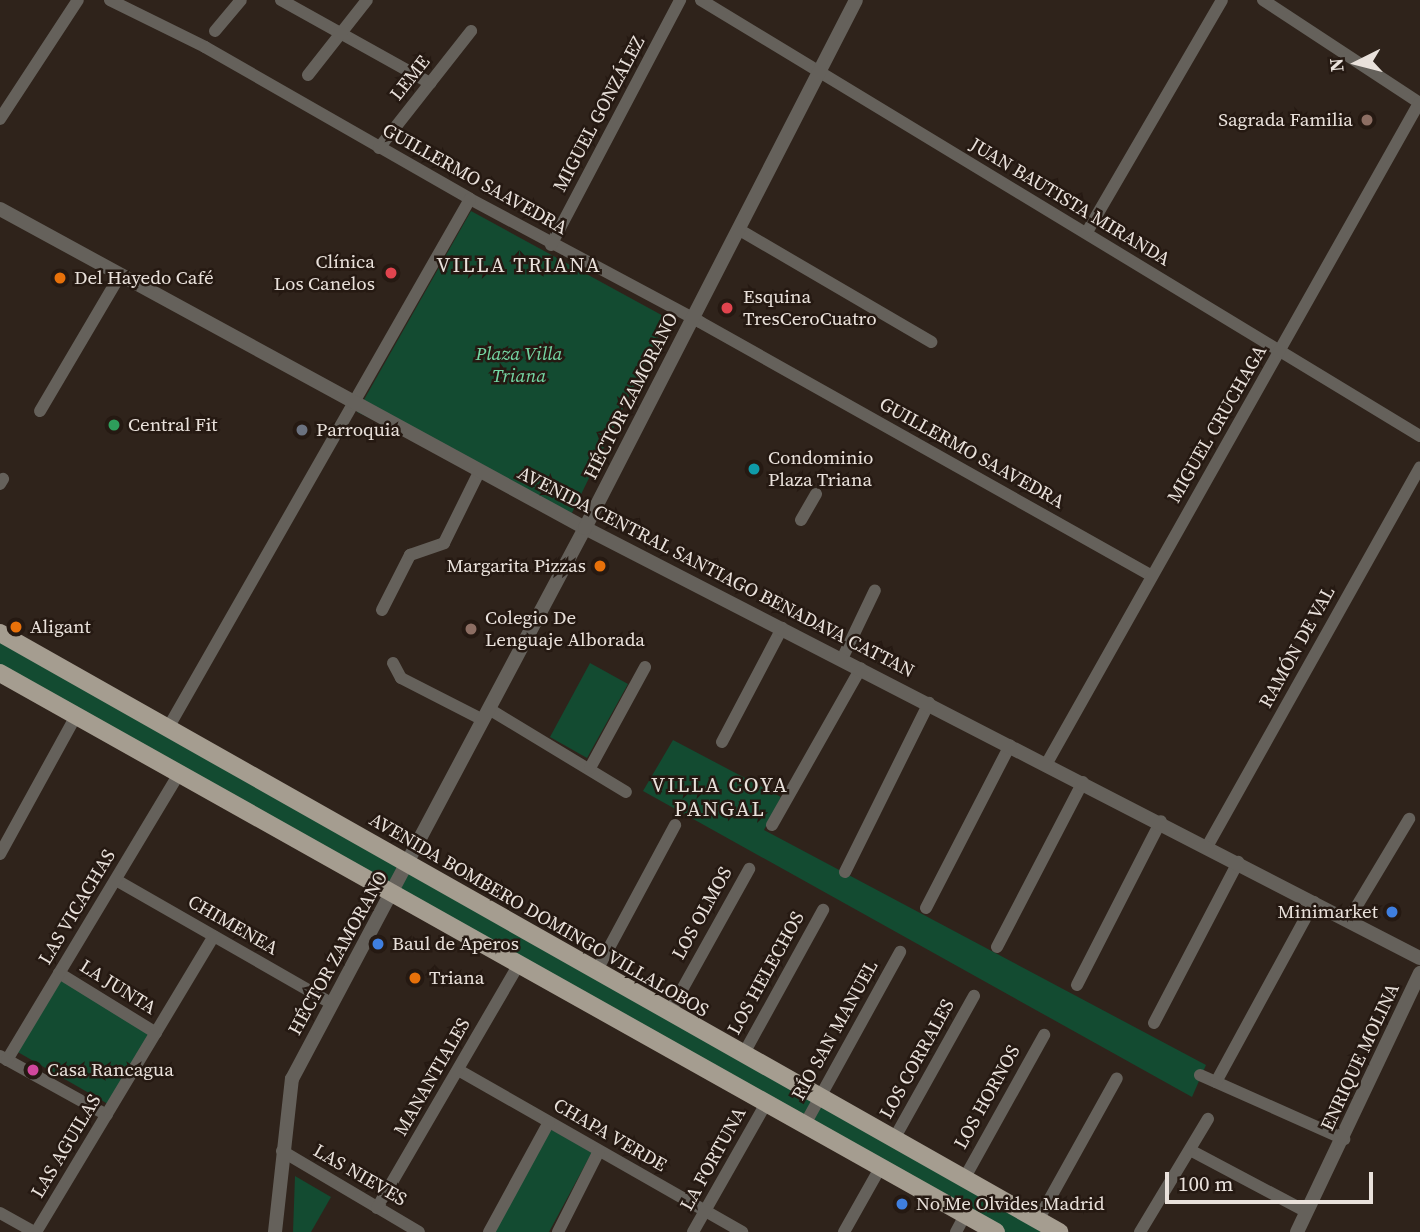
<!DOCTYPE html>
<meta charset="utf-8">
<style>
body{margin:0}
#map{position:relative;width:1420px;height:1232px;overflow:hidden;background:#2f231b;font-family:"Source Serif 4",serif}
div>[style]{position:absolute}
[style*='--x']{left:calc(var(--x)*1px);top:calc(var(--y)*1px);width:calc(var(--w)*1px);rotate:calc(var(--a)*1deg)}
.green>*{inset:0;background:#134b31}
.minor>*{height:12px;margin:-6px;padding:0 6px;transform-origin:6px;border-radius:6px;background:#65615b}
.tertiary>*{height:14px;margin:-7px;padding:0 7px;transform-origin:7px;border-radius:7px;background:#65615b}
.primary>*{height:18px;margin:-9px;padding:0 9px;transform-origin:9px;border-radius:9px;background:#a59d90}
.dots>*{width:19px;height:19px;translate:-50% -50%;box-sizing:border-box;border:4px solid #251912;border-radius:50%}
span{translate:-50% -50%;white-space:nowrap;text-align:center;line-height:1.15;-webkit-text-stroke:5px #251912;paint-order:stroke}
.street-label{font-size:19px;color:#e9e1db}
.poi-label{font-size:19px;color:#e9e1db}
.right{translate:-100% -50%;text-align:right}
.left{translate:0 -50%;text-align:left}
.park-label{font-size:19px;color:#75d7a4;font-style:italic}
.neighbourhood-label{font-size:21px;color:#e9e1db;letter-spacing:2px}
.north{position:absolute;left:1322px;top:28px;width:70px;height:70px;-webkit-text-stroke:5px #251912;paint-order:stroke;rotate:264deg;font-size:19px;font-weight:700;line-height:28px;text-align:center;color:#e9e1db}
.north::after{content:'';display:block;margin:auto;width:24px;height:32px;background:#e9e1db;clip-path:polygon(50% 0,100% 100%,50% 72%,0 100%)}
.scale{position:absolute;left:1165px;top:1172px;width:208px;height:32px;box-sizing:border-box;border:4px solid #e9e1db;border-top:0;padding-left:9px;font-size:21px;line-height:24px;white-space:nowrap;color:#e9e1db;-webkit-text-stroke:5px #251912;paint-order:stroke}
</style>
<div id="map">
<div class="green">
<div style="clip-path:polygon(471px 211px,667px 318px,571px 515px,357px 412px)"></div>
<div style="clip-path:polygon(0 641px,1050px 1232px,998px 1232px,0 666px)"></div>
<div style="clip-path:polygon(590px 663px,628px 684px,587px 758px,550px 737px)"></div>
<div style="clip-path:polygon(673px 740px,781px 797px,764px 830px,1206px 1065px,1192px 1097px,643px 791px)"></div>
<div style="clip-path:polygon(60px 978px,151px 1034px,108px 1104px,16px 1051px)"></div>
<div style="clip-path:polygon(550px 1129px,592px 1152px,549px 1232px,495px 1232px)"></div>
<div style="clip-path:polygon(295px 1176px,331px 1197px,311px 1232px,293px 1232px)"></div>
</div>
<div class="minor">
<div style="--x:110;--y:0;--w:106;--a:26.3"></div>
<div style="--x:205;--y:47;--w:305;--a:29.8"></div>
<div style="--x:470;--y:199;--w:261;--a:28.1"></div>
<div style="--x:700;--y:322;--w:518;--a:29.33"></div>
<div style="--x:281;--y:0;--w:171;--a:29.1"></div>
<div style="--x:701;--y:0;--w:841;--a:31.23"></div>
<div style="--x:1263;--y:0;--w:188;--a:33.3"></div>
<div style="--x:215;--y:31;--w:40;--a:-50"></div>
<div style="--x:308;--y:75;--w:95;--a:-51.8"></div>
<div style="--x:0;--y:119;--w:142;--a:-56.8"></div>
<div style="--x:379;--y:148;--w:149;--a:-51.8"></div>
<div style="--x:738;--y:229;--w:224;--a:30.3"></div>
<div style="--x:1087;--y:232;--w:268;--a:-59.8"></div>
<div style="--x:551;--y:245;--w:277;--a:-62.2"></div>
<div style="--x:40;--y:411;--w:158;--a:-59.5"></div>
<div style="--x:0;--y:484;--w:6;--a:-59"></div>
<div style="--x:801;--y:520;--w:30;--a:-60"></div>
<div style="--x:382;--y:610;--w:62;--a:-63"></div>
<div style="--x:410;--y:555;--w:36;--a:-19"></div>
<div style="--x:444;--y:543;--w:81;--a:-63.7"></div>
<div style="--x:842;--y:659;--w:76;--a:-64.4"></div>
<div style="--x:393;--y:663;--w:17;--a:62"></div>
<div style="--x:401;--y:678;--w:92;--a:27.1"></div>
<div style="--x:489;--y:709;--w:160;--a:31.2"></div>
<div style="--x:168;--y:728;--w:609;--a:-60.28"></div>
<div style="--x:722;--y:742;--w:129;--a:-62.2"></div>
<div style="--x:1047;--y:763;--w:758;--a:-60.59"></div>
<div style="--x:590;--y:768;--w:115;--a:-61.4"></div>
<div style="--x:772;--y:825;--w:180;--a:-60.5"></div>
<div style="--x:1208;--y:845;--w:433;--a:-60.7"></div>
<div style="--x:0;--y:854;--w:158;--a:-61.2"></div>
<div style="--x:845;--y:872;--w:189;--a:-63.6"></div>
<div style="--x:116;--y:880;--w:248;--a:29.8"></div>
<div style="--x:926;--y:908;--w:183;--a:-62.7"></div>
<div style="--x:1349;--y:919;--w:117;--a:-59"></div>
<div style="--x:997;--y:947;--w:186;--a:-62.5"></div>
<div style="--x:596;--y:972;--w:167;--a:-61.7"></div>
<div style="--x:59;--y:973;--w:114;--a:31.7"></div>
<div style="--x:1077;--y:985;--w:184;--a:-62.9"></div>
<div style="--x:669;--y:1013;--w:165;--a:-60.9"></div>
<div style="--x:1154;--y:1023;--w:182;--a:-62.4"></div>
<div style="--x:743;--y:1055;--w:166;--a:-61.1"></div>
<div style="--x:0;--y:1056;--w:122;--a:28.9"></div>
<div style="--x:7;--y:1060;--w:334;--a:-59"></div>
<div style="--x:460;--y:1071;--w:325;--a:29.7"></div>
<div style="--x:1200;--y:1075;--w:158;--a:24"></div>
<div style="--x:1216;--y:1082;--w:205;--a:-61.4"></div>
<div style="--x:804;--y:1126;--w:199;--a:-61.1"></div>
<div style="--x:894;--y:1139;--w:164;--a:-60.8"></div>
<div style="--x:1190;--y:1150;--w:130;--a:27.9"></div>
<div style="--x:282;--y:1151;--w:159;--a:30.6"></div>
<div style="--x:964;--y:1179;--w:165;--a:-60.9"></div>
<div style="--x:377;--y:1208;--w:282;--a:-59.8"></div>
<div style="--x:0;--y:1213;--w:39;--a:29"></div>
<div style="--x:1038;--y:1220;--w:162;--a:-60.9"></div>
<div style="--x:36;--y:1232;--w:345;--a:-59"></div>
<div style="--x:489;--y:1232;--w:125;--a:-61.4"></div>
<div style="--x:558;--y:1232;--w:91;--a:-63.2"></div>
<div style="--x:693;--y:1232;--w:146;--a:-60.4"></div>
<div style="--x:844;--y:1232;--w:73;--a:-60.6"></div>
<div style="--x:956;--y:1232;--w:19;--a:-62"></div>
<div style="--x:1140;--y:1232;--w:132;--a:-59"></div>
</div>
<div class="tertiary">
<div style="--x:0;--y:209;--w:666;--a:28.6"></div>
<div style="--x:585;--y:528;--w:939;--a:27.25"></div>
<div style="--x:275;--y:1232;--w:154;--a:-83.7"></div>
<div style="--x:292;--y:1079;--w:624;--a:-62"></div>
<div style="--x:585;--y:528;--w:593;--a:-62.83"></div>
<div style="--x:1297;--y:1232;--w:287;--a:-64.6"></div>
</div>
<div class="primary">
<div style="--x:0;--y:633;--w:1217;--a:29.49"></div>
<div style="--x:0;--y:673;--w:1142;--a:29.3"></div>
</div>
<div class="dots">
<div style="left:1367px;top:120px;background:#8d6e63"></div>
<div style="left:391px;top:273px;background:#e0444e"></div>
<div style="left:60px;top:278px;background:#e8710a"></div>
<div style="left:727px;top:308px;background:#e0444e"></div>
<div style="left:114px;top:425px;background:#2e9e5b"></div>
<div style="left:302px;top:430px;background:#6b7280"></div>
<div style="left:754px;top:469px;background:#0f9aa8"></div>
<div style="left:600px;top:566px;background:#e8710a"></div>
<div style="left:16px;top:627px;background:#e8710a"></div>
<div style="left:471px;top:629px;background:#8d6e63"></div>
<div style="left:1392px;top:912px;background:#3f7fe0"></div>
<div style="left:378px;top:944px;background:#3f7fe0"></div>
<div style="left:415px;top:978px;background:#e8710a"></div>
<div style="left:33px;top:1070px;background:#d1479c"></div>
<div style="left:902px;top:1204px;background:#3f7fe0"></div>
</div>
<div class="street-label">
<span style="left:410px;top:78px;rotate:-52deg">LEME</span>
<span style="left:599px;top:114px;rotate:-62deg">MIGUEL GONZÁLEZ</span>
<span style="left:475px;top:179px;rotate:29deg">GUILLERMO SAAVEDRA</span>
<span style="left:1070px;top:202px;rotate:31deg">JUAN BAUTISTA MIRANDA</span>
<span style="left:631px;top:396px;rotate:-63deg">HÉCTOR ZAMORANO</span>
<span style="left:1217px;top:424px;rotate:-60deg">MIGUEL CRUCHAGA</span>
<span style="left:972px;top:453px;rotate:29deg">GUILLERMO SAAVEDRA</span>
<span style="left:716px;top:572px;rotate:27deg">AVENIDA CENTRAL SANTIAGO BENADAVA CATTAN</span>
<span style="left:1297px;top:647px;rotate:-61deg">RAMÓN DE VAL</span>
<span style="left:77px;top:907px;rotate:-59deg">LAS VICACHAS</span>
<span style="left:702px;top:913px;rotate:-61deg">LOS OLMOS</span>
<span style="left:539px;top:915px;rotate:30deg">AVENIDA BOMBERO DOMINGO VILLALOBOS</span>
<span style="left:233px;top:925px;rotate:30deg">CHIMENEA</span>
<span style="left:338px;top:953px;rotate:-61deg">HÉCTOR ZAMORANO</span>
<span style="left:766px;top:973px;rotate:-61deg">LOS HELECHOS</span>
<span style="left:118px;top:987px;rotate:32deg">LA JUNTA</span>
<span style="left:835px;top:1030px;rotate:-61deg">RÍO SAN MANUEL</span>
<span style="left:1360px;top:1057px;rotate:-65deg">ENRIQUE MOLINA</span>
<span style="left:917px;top:1059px;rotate:-61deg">LOS CORRALES</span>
<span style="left:432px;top:1077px;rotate:-60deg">MANANTIALES</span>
<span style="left:987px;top:1097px;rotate:-61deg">LOS HORNOS</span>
<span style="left:610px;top:1135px;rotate:30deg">CHAPA VERDE</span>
<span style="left:66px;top:1146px;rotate:-59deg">LAS AGUILAS</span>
<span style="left:713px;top:1159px;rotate:-61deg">LA FORTUNA</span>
<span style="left:360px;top:1175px;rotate:30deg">LAS NIEVES</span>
</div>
<div class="poi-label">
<span class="right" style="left:1353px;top:120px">Sagrada Familia</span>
<span class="right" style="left:375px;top:273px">Clínica<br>Los Canelos</span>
<span class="left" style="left:74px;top:278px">Del Hayedo Café</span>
<span class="left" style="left:743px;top:308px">Esquina<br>TresCeroCuatro</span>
<span class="left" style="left:128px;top:425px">Central Fit</span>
<span class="left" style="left:316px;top:430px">Parroquia</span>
<span class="left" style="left:768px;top:469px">Condominio<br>Plaza Triana</span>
<span class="right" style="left:586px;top:566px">Margarita Pizzas</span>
<span class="left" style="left:485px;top:629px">Colegio De<br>Lenguaje Alborada</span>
<span class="left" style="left:30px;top:627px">Aligant</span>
<span class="right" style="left:1378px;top:912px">Minimarket</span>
<span class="left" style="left:392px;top:944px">Baul de Aperos</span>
<span class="left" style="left:429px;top:978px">Triana</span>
<span class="left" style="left:47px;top:1070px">Casa Rancagua</span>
<span class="left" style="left:916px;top:1204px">No Me Olvides Madrid</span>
</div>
<div class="park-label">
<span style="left:519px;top:365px">Plaza Villa<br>Triana</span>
</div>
<div class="neighbourhood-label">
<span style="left:519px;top:265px">VILLA TRIANA</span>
<span style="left:720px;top:797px">VILLA COYA<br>PANGAL</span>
</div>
<div class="north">N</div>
<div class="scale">100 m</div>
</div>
